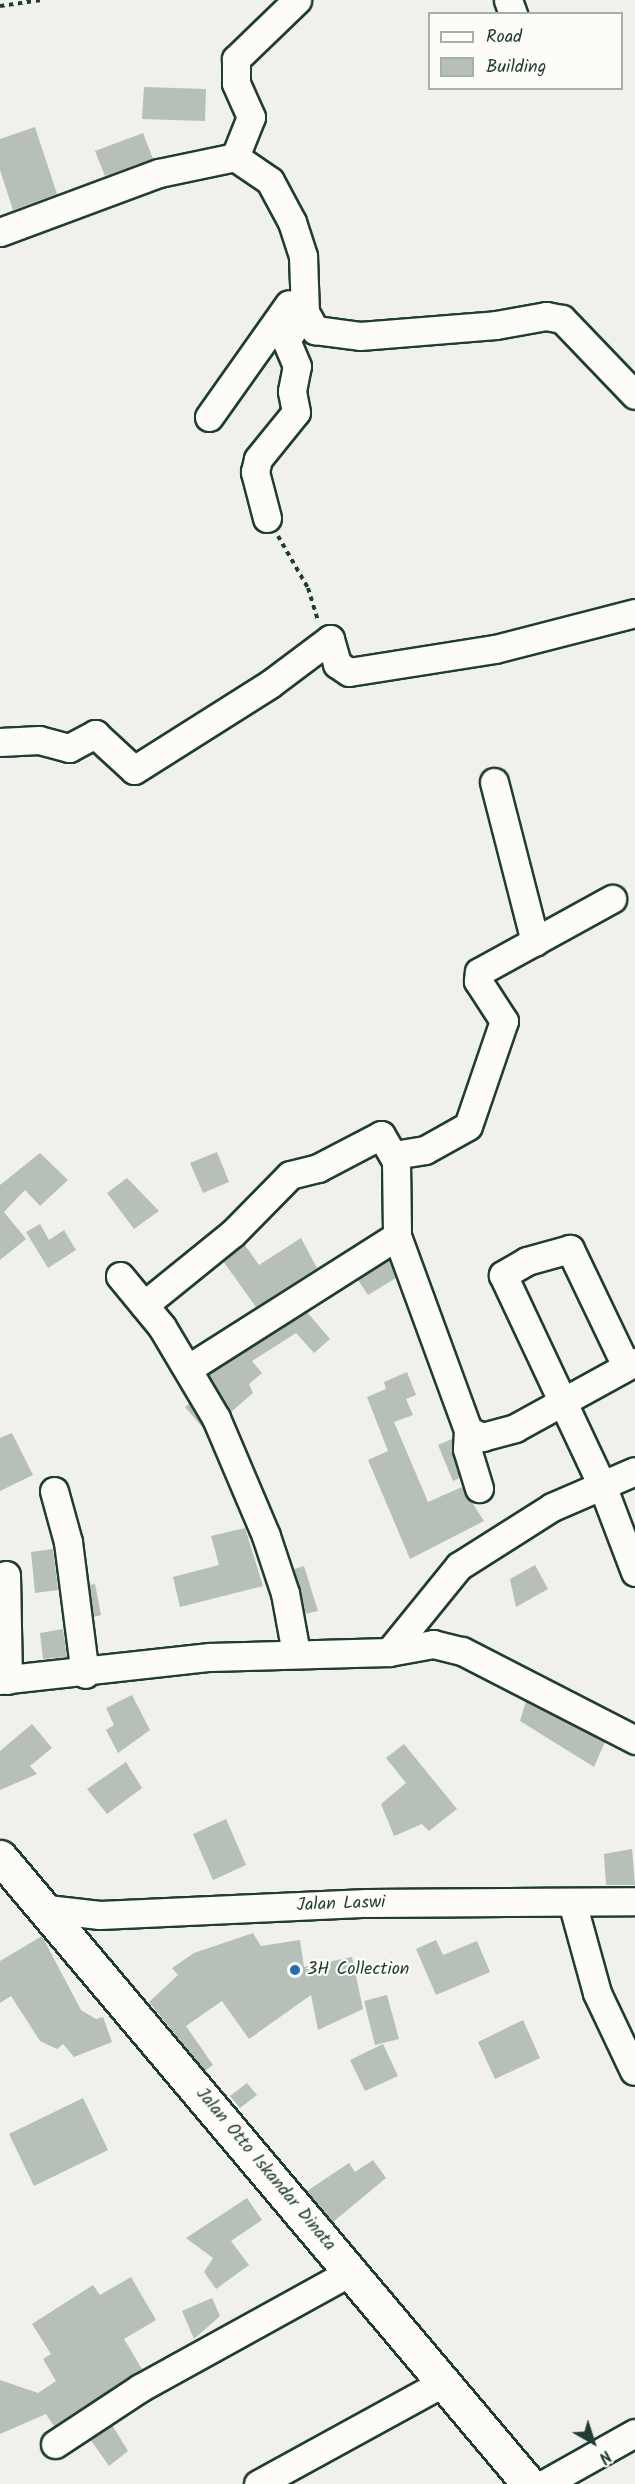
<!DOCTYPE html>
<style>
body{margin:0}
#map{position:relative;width:635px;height:2484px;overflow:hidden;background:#f0f1eb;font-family:Kalam,sans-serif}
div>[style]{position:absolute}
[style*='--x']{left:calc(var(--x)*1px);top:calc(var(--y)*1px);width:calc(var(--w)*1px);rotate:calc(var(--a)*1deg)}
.building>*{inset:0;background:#b6bfb8}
.path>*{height:4px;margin-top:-2px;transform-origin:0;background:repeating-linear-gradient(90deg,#1f3d34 0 4.5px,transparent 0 9px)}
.roads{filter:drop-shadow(2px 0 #1f3d34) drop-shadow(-2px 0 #1f3d34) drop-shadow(0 2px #1f3d34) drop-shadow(0 -2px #1f3d34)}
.minor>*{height:27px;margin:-13.5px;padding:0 13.5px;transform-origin:13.5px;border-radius:13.5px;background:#fdfcf7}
.major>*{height:33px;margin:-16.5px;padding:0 16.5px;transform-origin:16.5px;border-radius:16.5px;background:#fdfcf7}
.dots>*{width:16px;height:16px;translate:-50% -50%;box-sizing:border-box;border:3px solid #fdfcf7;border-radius:50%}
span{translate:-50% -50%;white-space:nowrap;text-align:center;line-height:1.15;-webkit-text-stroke:4.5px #fdfcf7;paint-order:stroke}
.street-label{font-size:18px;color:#1f3d34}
.poi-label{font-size:18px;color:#1f3d34}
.left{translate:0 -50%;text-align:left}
.legend{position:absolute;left:428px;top:12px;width:195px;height:78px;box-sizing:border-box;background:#fdfcf7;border:2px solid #a4b0a9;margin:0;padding:8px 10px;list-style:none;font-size:18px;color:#1f3d34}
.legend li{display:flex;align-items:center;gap:12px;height:30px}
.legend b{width:30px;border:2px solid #a4b0a9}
.north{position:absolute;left:563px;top:2412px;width:60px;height:60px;-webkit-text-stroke:4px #fdfcf7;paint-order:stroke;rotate:141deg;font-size:16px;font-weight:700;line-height:24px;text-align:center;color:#1f3d34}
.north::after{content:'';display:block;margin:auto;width:21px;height:27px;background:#1f3d34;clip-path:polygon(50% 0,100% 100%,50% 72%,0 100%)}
</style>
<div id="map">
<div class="building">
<div style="clip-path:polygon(144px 87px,206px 89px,205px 121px,142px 119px)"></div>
<div style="clip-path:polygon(35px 127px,57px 194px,13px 210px,0 170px,0 139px)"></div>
<div style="clip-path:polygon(143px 133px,153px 159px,105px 176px,95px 151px)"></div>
<div style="clip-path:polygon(217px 1152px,229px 1182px,203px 1193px,190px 1163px)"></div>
<div style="clip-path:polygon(40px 1153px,68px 1180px,40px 1206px,25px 1190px,4px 1212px,26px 1239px,0 1260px,0 1185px)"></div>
<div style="clip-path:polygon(127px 1178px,159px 1211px,134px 1229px,107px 1193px)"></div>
<div style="clip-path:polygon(40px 1224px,49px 1240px,64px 1230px,76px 1250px,48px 1268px,26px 1232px)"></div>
<div style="clip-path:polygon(301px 1238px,317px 1268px,256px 1307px,223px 1261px,244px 1244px,259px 1265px)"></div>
<div style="clip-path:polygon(389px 1260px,396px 1278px,368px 1295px,358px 1280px)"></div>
<div style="clip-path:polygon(307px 1312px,330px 1339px,314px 1353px,296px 1333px,252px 1361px,262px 1373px,249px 1384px,253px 1393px,231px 1412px,208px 1374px)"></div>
<div style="clip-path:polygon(407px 1372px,416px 1395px,406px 1399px,413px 1415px,394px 1422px,428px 1502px,462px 1487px,484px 1521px,410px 1559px,368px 1460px,388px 1451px,367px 1397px,386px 1389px,384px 1382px)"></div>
<div style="clip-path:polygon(189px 1404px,202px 1425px,203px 1428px,185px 1407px)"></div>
<div style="clip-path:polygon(12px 1433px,33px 1475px,0 1491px,0 1438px)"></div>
<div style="clip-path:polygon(452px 1439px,460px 1478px,453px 1481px,438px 1445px)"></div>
<div style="clip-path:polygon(245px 1528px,263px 1586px,180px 1607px,173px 1577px,219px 1565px,211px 1536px)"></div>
<div style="clip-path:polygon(53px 1549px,58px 1590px,35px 1593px,31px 1552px)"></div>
<div style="clip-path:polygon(535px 1565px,548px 1589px,516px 1607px,510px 1579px)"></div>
<div style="clip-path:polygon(304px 1566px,318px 1611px,305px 1614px,294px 1569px)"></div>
<div style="clip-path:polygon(95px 1584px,101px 1615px,94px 1617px,89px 1585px)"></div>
<div style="clip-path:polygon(63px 1629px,67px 1657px,43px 1659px,40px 1633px)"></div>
<div style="clip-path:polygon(132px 1695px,150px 1730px,118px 1753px,106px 1730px,114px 1725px,106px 1708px)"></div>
<div style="clip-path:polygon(526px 1701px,605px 1742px,594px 1767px,520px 1721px)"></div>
<div style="clip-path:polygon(32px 1724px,52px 1748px,30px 1766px,37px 1774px,0 1790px,0 1751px)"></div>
<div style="clip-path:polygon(404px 1744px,457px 1809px,429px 1831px,422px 1824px,394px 1836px,381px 1804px,406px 1783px,386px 1758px)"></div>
<div style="clip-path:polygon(126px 1762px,142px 1788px,107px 1814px,87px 1789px)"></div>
<div style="clip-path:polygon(226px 1819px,246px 1865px,213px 1880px,193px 1834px)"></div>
<div style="clip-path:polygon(632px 1849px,635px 1885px,606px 1885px,604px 1854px)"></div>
<div style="clip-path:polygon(253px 1933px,261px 1946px,300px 1940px,304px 1967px,352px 1957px,363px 2009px,318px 2030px,311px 1995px,249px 2039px,222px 2001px,186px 2026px,213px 2065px,205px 2071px,149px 2002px,178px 1975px,172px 1968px,194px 1953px)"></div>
<div style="clip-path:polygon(42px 1936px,81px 2010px,96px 2019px,103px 2017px,112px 2042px,74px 2057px,63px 2044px,57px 2049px,40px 2041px,11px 1996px,0 2003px,0 1961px)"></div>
<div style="clip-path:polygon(436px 1940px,443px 1955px,477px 1941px,490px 1972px,436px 1995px,416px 1949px)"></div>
<div style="clip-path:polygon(387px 1995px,399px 2039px,375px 2045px,364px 2001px)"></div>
<div style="clip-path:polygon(523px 2020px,540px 2058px,495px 2079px,478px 2042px)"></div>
<div style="clip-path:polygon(383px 2044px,398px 2076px,365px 2091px,350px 2060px)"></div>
<div style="clip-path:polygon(247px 2083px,257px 2095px,240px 2108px,230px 2096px)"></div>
<div style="clip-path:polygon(83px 2098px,108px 2150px,34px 2186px,9px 2134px)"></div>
<div style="clip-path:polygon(373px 2160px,386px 2178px,333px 2222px,307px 2191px,349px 2163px,355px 2172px)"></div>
<div style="clip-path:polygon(247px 2198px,262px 2220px,231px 2241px,249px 2265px,216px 2289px,204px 2272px,213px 2258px,186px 2238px)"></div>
<div style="clip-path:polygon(131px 2277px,156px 2320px,124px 2339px,142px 2369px,54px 2426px,46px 2414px,0 2434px,0 2380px,38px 2393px,56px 2381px,43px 2359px,51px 2354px,32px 2324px,93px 2285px,100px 2295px)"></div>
<div style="clip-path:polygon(212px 2298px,220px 2316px,194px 2339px,182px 2311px)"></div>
<div style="clip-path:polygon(112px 2425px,128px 2451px,109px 2466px,90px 2439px)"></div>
</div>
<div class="path">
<div style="--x:0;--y:6;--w:42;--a:-8.1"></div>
<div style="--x:278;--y:536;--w:60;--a:60"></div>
<div style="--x:308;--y:588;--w:34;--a:73"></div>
</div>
<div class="roads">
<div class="minor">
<div style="--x:508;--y:0;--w:15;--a:70"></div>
<div style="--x:235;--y:157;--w:42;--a:34.4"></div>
<div style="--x:270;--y:181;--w:47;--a:61.8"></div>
<div style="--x:292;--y:222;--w:36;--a:72"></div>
<div style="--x:303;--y:256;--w:56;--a:88"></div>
<div style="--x:305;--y:312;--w:21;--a:61"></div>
<div style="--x:315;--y:330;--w:45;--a:7.6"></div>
<div style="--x:360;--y:336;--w:136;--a:-4.6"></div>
<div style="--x:496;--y:325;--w:51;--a:-10.2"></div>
<div style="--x:546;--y:316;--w:16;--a:11"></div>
<div style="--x:562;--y:319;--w:105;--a:46.2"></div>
<div style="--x:0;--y:232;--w:170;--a:-20.4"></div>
<div style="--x:159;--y:173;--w:78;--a:-11.9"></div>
<div style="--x:235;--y:157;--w:43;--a:-68.2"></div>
<div style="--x:251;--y:117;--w:37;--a:-114"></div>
<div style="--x:236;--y:83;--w:24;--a:-90"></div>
<div style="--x:236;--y:59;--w:85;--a:-44"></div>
<div style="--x:209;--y:417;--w:138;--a:-54.7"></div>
<div style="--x:267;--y:518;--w:48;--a:-104.6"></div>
<div style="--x:255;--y:472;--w:13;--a:-77"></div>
<div style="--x:258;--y:459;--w:60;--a:-51"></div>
<div style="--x:296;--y:412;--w:21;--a:-101"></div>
<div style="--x:292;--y:391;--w:25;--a:-79"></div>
<div style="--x:297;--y:366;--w:28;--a:-113"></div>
<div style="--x:286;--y:340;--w:34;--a:-56"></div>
<div style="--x:0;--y:742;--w:39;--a:-3"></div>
<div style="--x:39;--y:740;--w:31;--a:15"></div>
<div style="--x:69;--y:748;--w:30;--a:-28"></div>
<div style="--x:95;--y:734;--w:53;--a:42.7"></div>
<div style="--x:134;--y:770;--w:161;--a:-32.3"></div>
<div style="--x:270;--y:684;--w:75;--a:-36.9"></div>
<div style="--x:330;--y:639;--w:26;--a:74"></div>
<div style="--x:337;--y:664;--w:14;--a:34"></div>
<div style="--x:349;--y:672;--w:148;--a:-9"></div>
<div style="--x:495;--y:649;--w:145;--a:-14.4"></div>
<div style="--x:494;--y:782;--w:165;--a:75.6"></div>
<div style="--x:394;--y:1155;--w:31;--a:-9"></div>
<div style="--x:425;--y:1150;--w:49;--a:-29.2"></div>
<div style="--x:468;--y:1126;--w:111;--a:-71.1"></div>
<div style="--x:504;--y:1021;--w:48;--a:-123"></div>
<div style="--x:478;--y:981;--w:9;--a:-84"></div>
<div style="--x:479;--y:972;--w:152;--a:-28.8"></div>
<div style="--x:120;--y:1276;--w:66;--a:50.5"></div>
<div style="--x:162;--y:1327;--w:106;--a:59.3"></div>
<div style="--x:216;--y:1418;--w:128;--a:67"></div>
<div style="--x:266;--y:1536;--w:60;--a:71.6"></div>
<div style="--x:285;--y:1593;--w:61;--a:79.6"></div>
<div style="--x:144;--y:1305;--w:114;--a:-39"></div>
<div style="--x:233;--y:1233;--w:81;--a:-45.5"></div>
<div style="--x:290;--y:1175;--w:29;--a:-14"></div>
<div style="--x:318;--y:1168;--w:71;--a:-27.6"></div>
<div style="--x:381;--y:1135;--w:30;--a:60"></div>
<div style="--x:396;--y:1161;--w:75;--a:89.2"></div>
<div style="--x:397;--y:1236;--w:207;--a:69.9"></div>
<div style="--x:468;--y:1430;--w:16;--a:27"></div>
<div style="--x:482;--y:1437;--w:34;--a:-15"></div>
<div style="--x:515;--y:1428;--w:137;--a:-28.8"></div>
<div style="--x:626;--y:1366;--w:130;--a:-115.6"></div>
<div style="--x:570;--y:1249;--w:45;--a:164.4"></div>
<div style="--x:527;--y:1261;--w:28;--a:150"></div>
<div style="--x:503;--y:1275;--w:232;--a:64.8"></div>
<div style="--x:602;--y:1485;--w:93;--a:69.2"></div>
<div style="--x:189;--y:1368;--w:246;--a:-32.4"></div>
<div style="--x:468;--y:1430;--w:19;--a:93"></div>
<div style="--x:467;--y:1449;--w:41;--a:72.9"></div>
<div style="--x:54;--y:1491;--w:53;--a:74.6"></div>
<div style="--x:68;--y:1542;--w:133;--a:82.7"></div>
<div style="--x:6;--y:1575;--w:105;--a:88.9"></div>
<div style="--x:389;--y:1652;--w:111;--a:-50.9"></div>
<div style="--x:459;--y:1566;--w:110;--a:-32.4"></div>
<div style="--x:552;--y:1507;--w:90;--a:-23.4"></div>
<div style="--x:0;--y:1680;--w:211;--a:-6.3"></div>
<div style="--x:210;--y:1657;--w:179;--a:-1.6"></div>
<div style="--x:389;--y:1652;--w:45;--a:-10.3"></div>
<div style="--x:433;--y:1644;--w:30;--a:14"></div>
<div style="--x:462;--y:1651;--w:195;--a:27.2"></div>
<div style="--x:572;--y:1902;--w:94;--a:74.6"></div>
<div style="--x:597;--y:1993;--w:86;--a:64.6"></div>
<div style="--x:47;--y:1909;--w:53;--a:6.5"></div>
<div style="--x:100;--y:1915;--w:267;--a:-2.6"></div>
<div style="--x:367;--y:1903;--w:268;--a:-0.4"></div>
<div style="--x:55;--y:2444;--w:102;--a:-33.4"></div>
<div style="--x:140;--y:2388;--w:240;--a:-28.9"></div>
<div style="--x:258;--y:2484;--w:212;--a:-28.7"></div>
<div style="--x:544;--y:2484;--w:104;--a:-29.3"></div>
</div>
<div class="major">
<div style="--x:0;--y:1857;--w:820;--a:49.85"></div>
</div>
</div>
<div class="dots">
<div style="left:295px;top:1970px;background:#1f6fb2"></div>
</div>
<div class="street-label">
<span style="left:341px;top:1905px;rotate:-2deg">Jalan Laswi</span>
<span style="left:265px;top:2170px;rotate:50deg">Jalan Otto Iskandar Dinata</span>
</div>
<div class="poi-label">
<span class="left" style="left:307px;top:1970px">3H Collection</span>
</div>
<ul class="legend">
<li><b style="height:8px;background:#fdfcf7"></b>Road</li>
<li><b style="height:16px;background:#b6bfb8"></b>Building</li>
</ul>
<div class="north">N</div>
</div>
